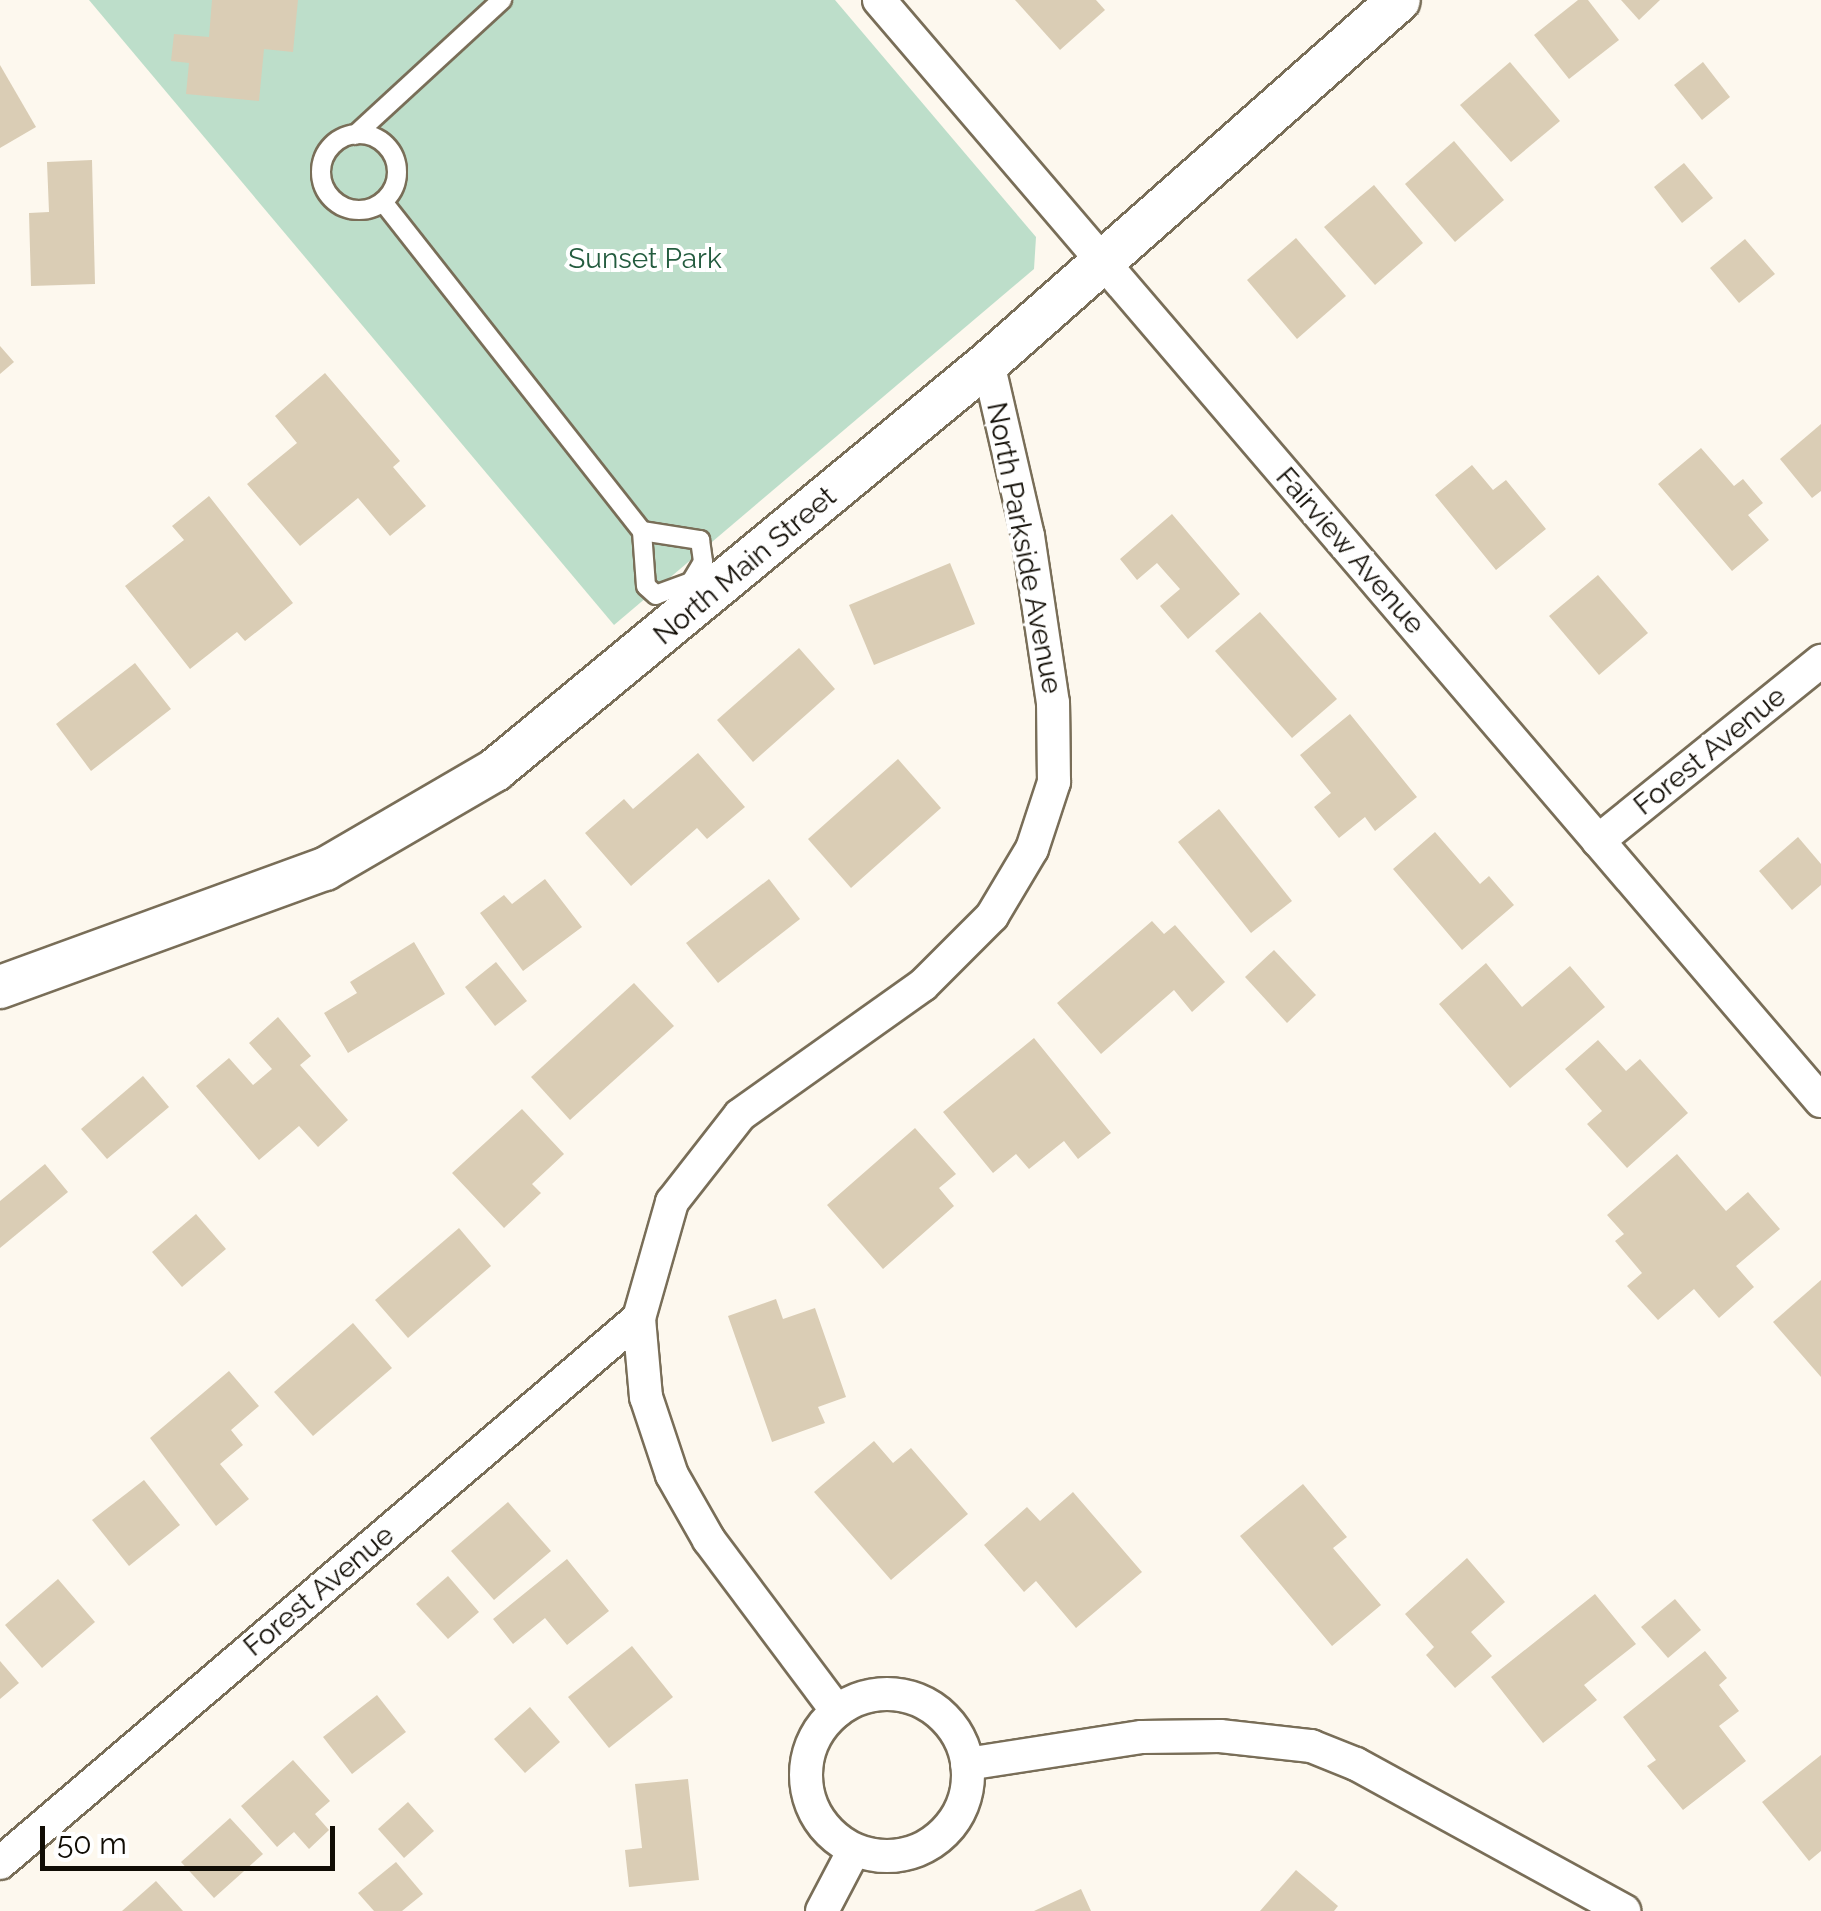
<!DOCTYPE html>
<style>
body{margin:0}
#map{position:relative;width:1821px;height:1911px;overflow:hidden;background:#fdf8ee;font-family:Raleway,sans-serif}
div>[style]{position:absolute}
[style*='--x']{left:calc(var(--x)*1px);top:calc(var(--y)*1px);width:calc(var(--w)*1px);rotate:calc(var(--a)*1deg)}
.green>*{inset:0;background:#bddeca}
.building>*{inset:0;background:#dacdb5}
.roads{filter:drop-shadow(2px 0 #796e58) drop-shadow(-2px 0 #796e58) drop-shadow(0 2px #796e58) drop-shadow(0 -2px #796e58)}
.service>*{height:18px;margin:-9px;padding:0 9px;transform-origin:9px;border-radius:9px;background:#fff}
.service>.ring{margin:-9px;padding:0;box-sizing:content-box;background:none;border:18px solid #fff;border-radius:50%}
.minor>*{height:32px;margin:-16px;padding:0 16px;transform-origin:16px;border-radius:16px;background:#fff}
.minor>.ring{margin:-16px;padding:0;box-sizing:content-box;background:none;border:32px solid #fff;border-radius:50%}
.tertiary>*{height:42px;margin:-21px;padding:0 21px;transform-origin:21px;border-radius:21px;background:#fff}
span{translate:-50% -50%;white-space:nowrap;text-align:center;line-height:1.15;-webkit-text-stroke:8px #fff;paint-order:stroke}
.park-label{font-size:28px;color:#245c3f}
.street-label{font-size:28px;color:#110d05}
.scale{position:absolute;left:40px;top:1826px;width:295px;height:45px;box-sizing:border-box;border:5px solid #110d05;border-top:0;padding-left:12px;font-size:30px;line-height:35px;white-space:nowrap;color:#110d05;-webkit-text-stroke:8px #fff;paint-order:stroke}
</style>
<div id="map">
<div class="green">
<div style="clip-path:polygon(89px 0,835px 0,1036px 237px,1034px 269px,614px 625px)"></div>
</div>
<div class="building">
<div style="clip-path:polygon(212px 0,298px 0,293px 52px,264px 49px,259px 101px,186px 94px,189px 63px,171px 61px,174px 34px,209px 37px)"></div>
<div style="clip-path:polygon(1015px 0,1096px 0,1105px 10px,1060px 50px)"></div>
<div style="clip-path:polygon(1578px 0,1588px 0,1619px 40px,1569px 79px,1534px 35px)"></div>
<div style="clip-path:polygon(1621px 0,1660px 0,1639px 20px)"></div>
<div style="clip-path:polygon(1510px 62px,1560px 121px,1511px 162px,1460px 105px)"></div>
<div style="clip-path:polygon(1703px 62px,1730px 97px,1702px 120px,1674px 85px)"></div>
<div style="clip-path:polygon(0 65px,36px 127px,0 148px)"></div>
<div style="clip-path:polygon(1454px 141px,1504px 200px,1455px 242px,1405px 184px)"></div>
<div style="clip-path:polygon(92px 160px,95px 284px,31px 286px,29px 213px,49px 212px,47px 162px)"></div>
<div style="clip-path:polygon(1684px 163px,1713px 198px,1682px 223px,1654px 187px)"></div>
<div style="clip-path:polygon(1374px 185px,1423px 243px,1375px 285px,1324px 227px)"></div>
<div style="clip-path:polygon(1296px 238px,1346px 296px,1297px 339px,1247px 280px)"></div>
<div style="clip-path:polygon(1745px 239px,1775px 274px,1739px 303px,1710px 268px)"></div>
<div style="clip-path:polygon(0 346px,14px 362px,0 374px)"></div>
<div style="clip-path:polygon(325px 373px,400px 461px,393px 467px,426px 506px,390px 536px,358px 498px,300px 546px,247px 484px,297px 443px,275px 416px)"></div>
<div style="clip-path:polygon(1821px 424px,1821px 491px,1812px 498px,1780px 459px)"></div>
<div style="clip-path:polygon(1701px 448px,1734px 486px,1743px 479px,1763px 503px,1748px 515px,1769px 540px,1732px 571px,1658px 484px)"></div>
<div style="clip-path:polygon(1472px 465px,1493px 490px,1506px 480px,1546px 529px,1496px 570px,1435px 495px)"></div>
<div style="clip-path:polygon(209px 496px,293px 603px,245px 641px,237px 632px,190px 669px,125px 586px,184px 540px,172px 526px)"></div>
<div style="clip-path:polygon(1172px 514px,1240px 594px,1188px 639px,1160px 606px,1180px 589px,1157px 563px,1137px 580px,1120px 559px)"></div>
<div style="clip-path:polygon(950px 563px,975px 624px,874px 665px,849px 605px)"></div>
<div style="clip-path:polygon(1598px 575px,1648px 633px,1599px 675px,1549px 616px)"></div>
<div style="clip-path:polygon(1260px 612px,1337px 699px,1292px 738px,1215px 651px)"></div>
<div style="clip-path:polygon(799px 648px,835px 689px,753px 762px,717px 720px)"></div>
<div style="clip-path:polygon(135px 663px,171px 709px,91px 771px,56px 724px)"></div>
<div style="clip-path:polygon(1350px 714px,1417px 797px,1375px 831px,1365px 817px,1339px 838px,1314px 807px,1331px 793px,1300px 755px)"></div>
<div style="clip-path:polygon(698px 753px,745px 807px,707px 839px,697px 828px,631px 886px,585px 833px,624px 799px,633px 809px)"></div>
<div style="clip-path:polygon(898px 759px,941px 808px,851px 888px,808px 839px)"></div>
<div style="clip-path:polygon(1219px 809px,1292px 901px,1251px 933px,1178px 842px)"></div>
<div style="clip-path:polygon(1435px 832px,1480px 884px,1489px 876px,1514px 905px,1462px 950px,1393px 869px)"></div>
<div style="clip-path:polygon(1798px 837px,1821px 864px,1821px 885px,1792px 910px,1759px 871px)"></div>
<div style="clip-path:polygon(545px 879px,582px 927px,523px 971px,480px 913px,504px 895px,512px 904px)"></div>
<div style="clip-path:polygon(769px 879px,800px 919px,718px 983px,686px 943px)"></div>
<div style="clip-path:polygon(1152px 921px,1164px 934px,1175px 925px,1225px 982px,1192px 1012px,1174px 990px,1101px 1054px,1057px 1003px)"></div>
<div style="clip-path:polygon(414px 942px,445px 994px,348px 1053px,324px 1013px,357px 993px,350px 982px)"></div>
<div style="clip-path:polygon(1274px 950px,1316px 995px,1287px 1023px,1245px 977px)"></div>
<div style="clip-path:polygon(496px 962px,527px 1001px,495px 1026px,465px 987px)"></div>
<div style="clip-path:polygon(1486px 963px,1522px 1007px,1570px 966px,1605px 1007px,1510px 1088px,1439px 1004px)"></div>
<div style="clip-path:polygon(634px 983px,674px 1026px,570px 1120px,531px 1077px)"></div>
<div style="clip-path:polygon(278px 1017px,311px 1056px,300px 1065px,348px 1120px,318px 1147px,299px 1126px,259px 1160px,196px 1086px,229px 1058px,253px 1085px,272px 1069px,249px 1043px)"></div>
<div style="clip-path:polygon(1034px 1038px,1111px 1133px,1078px 1159px,1064px 1141px,1029px 1169px,1016px 1154px,993px 1173px,943px 1112px)"></div>
<div style="clip-path:polygon(1598px 1040px,1626px 1071px,1640px 1059px,1688px 1113px,1627px 1168px,1587px 1124px,1602px 1111px,1565px 1069px)"></div>
<div style="clip-path:polygon(143px 1076px,169px 1107px,107px 1159px,81px 1129px)"></div>
<div style="clip-path:polygon(522px 1109px,564px 1154px,532px 1184px,541px 1193px,504px 1228px,452px 1173px)"></div>
<div style="clip-path:polygon(915px 1128px,956px 1174px,939px 1188px,954px 1206px,883px 1269px,827px 1205px)"></div>
<div style="clip-path:polygon(1677px 1154px,1726px 1211px,1748px 1192px,1780px 1229px,1736px 1266px,1754px 1287px,1719px 1318px,1694px 1289px,1658px 1320px,1627px 1286px,1642px 1273px,1615px 1241px,1624px 1234px,1607px 1215px)"></div>
<div style="clip-path:polygon(45px 1164px,68px 1192px,0 1248px,0 1201px)"></div>
<div style="clip-path:polygon(196px 1214px,226px 1249px,182px 1287px,152px 1252px)"></div>
<div style="clip-path:polygon(459px 1228px,491px 1266px,408px 1338px,375px 1300px)"></div>
<div style="clip-path:polygon(1821px 1280px,1821px 1377px,1773px 1322px)"></div>
<div style="clip-path:polygon(776px 1299px,783px 1319px,815px 1308px,846px 1397px,818px 1407px,825px 1423px,772px 1442px,728px 1316px)"></div>
<div style="clip-path:polygon(353px 1323px,392px 1368px,313px 1436px,274px 1392px)"></div>
<div style="clip-path:polygon(229px 1371px,259px 1406px,231px 1430px,243px 1445px,220px 1464px,249px 1499px,216px 1526px,150px 1438px)"></div>
<div style="clip-path:polygon(874px 1441px,893px 1463px,911px 1448px,968px 1514px,891px 1580px,814px 1492px)"></div>
<div style="clip-path:polygon(144px 1480px,180px 1525px,129px 1566px,92px 1520px)"></div>
<div style="clip-path:polygon(1303px 1484px,1347px 1537px,1333px 1548px,1381px 1605px,1332px 1646px,1240px 1536px)"></div>
<div style="clip-path:polygon(1073px 1492px,1142px 1572px,1076px 1628px,1036px 1581px,1024px 1592px,984px 1545px,1027px 1507px,1040px 1521px)"></div>
<div style="clip-path:polygon(508px 1502px,551px 1551px,494px 1600px,451px 1551px)"></div>
<div style="clip-path:polygon(1467px 1558px,1505px 1602px,1471px 1632px,1492px 1656px,1455px 1688px,1426px 1655px,1434px 1647px,1405px 1614px)"></div>
<div style="clip-path:polygon(567px 1559px,609px 1611px,567px 1645px,545px 1618px,513px 1644px,493px 1619px)"></div>
<div style="clip-path:polygon(448px 1576px,479px 1612px,448px 1639px,416px 1604px)"></div>
<div style="clip-path:polygon(58px 1579px,95px 1622px,42px 1668px,5px 1625px)"></div>
<div style="clip-path:polygon(1595px 1594px,1636px 1644px,1584px 1685px,1597px 1700px,1543px 1743px,1491px 1677px)"></div>
<div style="clip-path:polygon(1675px 1599px,1701px 1630px,1668px 1658px,1641px 1627px)"></div>
<div style="clip-path:polygon(632px 1646px,673px 1697px,609px 1748px,568px 1697px)"></div>
<div style="clip-path:polygon(1705px 1651px,1727px 1678px,1719px 1685px,1739px 1711px,1719px 1726px,1746px 1761px,1683px 1810px,1647px 1766px,1656px 1760px,1623px 1717px)"></div>
<div style="clip-path:polygon(0 1661px,19px 1683px,0 1699px)"></div>
<div style="clip-path:polygon(377px 1695px,406px 1732px,352px 1774px,323px 1737px)"></div>
<div style="clip-path:polygon(530px 1707px,560px 1742px,525px 1773px,494px 1739px)"></div>
<div style="clip-path:polygon(1821px 1755px,1821px 1851px,1809px 1861px,1762px 1802px)"></div>
<div style="clip-path:polygon(293px 1760px,330px 1801px,315px 1814px,329px 1830px,309px 1849px,294px 1832px,277px 1847px,241px 1806px)"></div>
<div style="clip-path:polygon(688px 1779px,699px 1880px,629px 1887px,625px 1850px,642px 1848px,635px 1784px)"></div>
<div style="clip-path:polygon(408px 1802px,434px 1831px,404px 1858px,378px 1829px)"></div>
<div style="clip-path:polygon(230px 1818px,263px 1854px,214px 1898px,181px 1862px)"></div>
<div style="clip-path:polygon(396px 1862px,423px 1894px,402px 1911px,374px 1911px,358px 1893px)"></div>
<div style="clip-path:polygon(1296px 1870px,1338px 1906px,1334px 1911px,1260px 1911px)"></div>
<div style="clip-path:polygon(156px 1881px,183px 1911px,122px 1911px)"></div>
<div style="clip-path:polygon(1081px 1889px,1091px 1911px,1034px 1911px)"></div>
</div>
<div class="roads">
<div class="service">
<div class="ring" style="left:321px;top:134px;width:58px;height:58px"></div>
<div style="--x:355;--y:135;--w:200;--a:-42.6"></div>
<div style="--x:383;--y:202;--w:419;--a:51.8"></div>
<div style="--x:642;--y:531;--w:59;--a:8.8"></div>
<div style="--x:700;--y:540;--w:22;--a:82"></div>
<div style="--x:703;--y:562;--w:23;--a:121"></div>
<div style="--x:691;--y:582;--w:37;--a:160"></div>
<div style="--x:656;--y:595;--w:13;--a:-138"></div>
<div style="--x:646;--y:586;--w:55;--a:-94.2"></div>
</div>
<div class="minor">
<div style="--x:879;--y:0;--w:1449;--a:49.45"></div>
<div style="--x:1598;--y:841;--w:287;--a:-38.9"></div>
<div class="ring" style="left:806px;top:1694px;width:130px;height:130px"></div>
<div style="--x:837;--y:1711;--w:214;--a:-126.8"></div>
<div style="--x:709;--y:1540;--w:75;--a:-119.6"></div>
<div style="--x:672;--y:1475;--w:82;--a:-108.4"></div>
<div style="--x:646;--y:1397;--w:79;--a:-95.1"></div>
<div style="--x:639;--y:1318;--w:121;--a:-74.1"></div>
<div style="--x:672;--y:1202;--w:110;--a:-52"></div>
<div style="--x:740;--y:1115;--w:224;--a:-35.4"></div>
<div style="--x:923;--y:985;--w:98;--a:-45"></div>
<div style="--x:992;--y:916;--w:78;--a:-59.2"></div>
<div style="--x:1032;--y:849;--w:71;--a:-71.8"></div>
<div style="--x:1054;--y:782;--w:79;--a:-90.7"></div>
<div style="--x:1053;--y:703;--w:169;--a:-98.5"></div>
<div style="--x:1028;--y:536;--w:178;--a:-103"></div>
<div style="--x:967;--y:1764;--w:177;--a:-8.8"></div>
<div style="--x:1142;--y:1737;--w:78;--a:-0.7"></div>
<div style="--x:1220;--y:1736;--w:92;--a:6.3"></div>
<div style="--x:1311;--y:1746;--w:48;--a:21.8"></div>
<div style="--x:1356;--y:1764;--w:306;--a:28.7"></div>
<div style="--x:0;--y:1863;--w:840;--a:-40.46"></div>
<div style="--x:822;--y:1911;--w:69;--a:-62.3"></div>
</div>
<div class="tertiary">
<div style="--x:0;--y:987;--w:346;--a:-20"></div>
<div style="--x:325;--y:869;--w:197;--a:-30.2"></div>
<div style="--x:495;--y:770;--w:639;--a:-39.54"></div>
<div style="--x:988;--y:363;--w:548;--a:-41.45"></div>
</div>
</div>
<div class="park-label">
<span style="left:645px;top:259px">Sunset Park</span>
</div>
<div class="street-label">
<span style="left:1024px;top:548px;rotate:79deg">North Parkside Avenue</span>
<span style="left:1350px;top:551px;rotate:49deg">Fairview Avenue</span>
<span style="left:745px;top:566px;rotate:-40deg">North Main Street</span>
<span style="left:1710px;top:751px;rotate:-39deg">Forest Avenue</span>
<span style="left:319px;top:1591px;rotate:-40deg">Forest Avenue</span>
</div>
<div class="scale">50 m</div>
</div>
